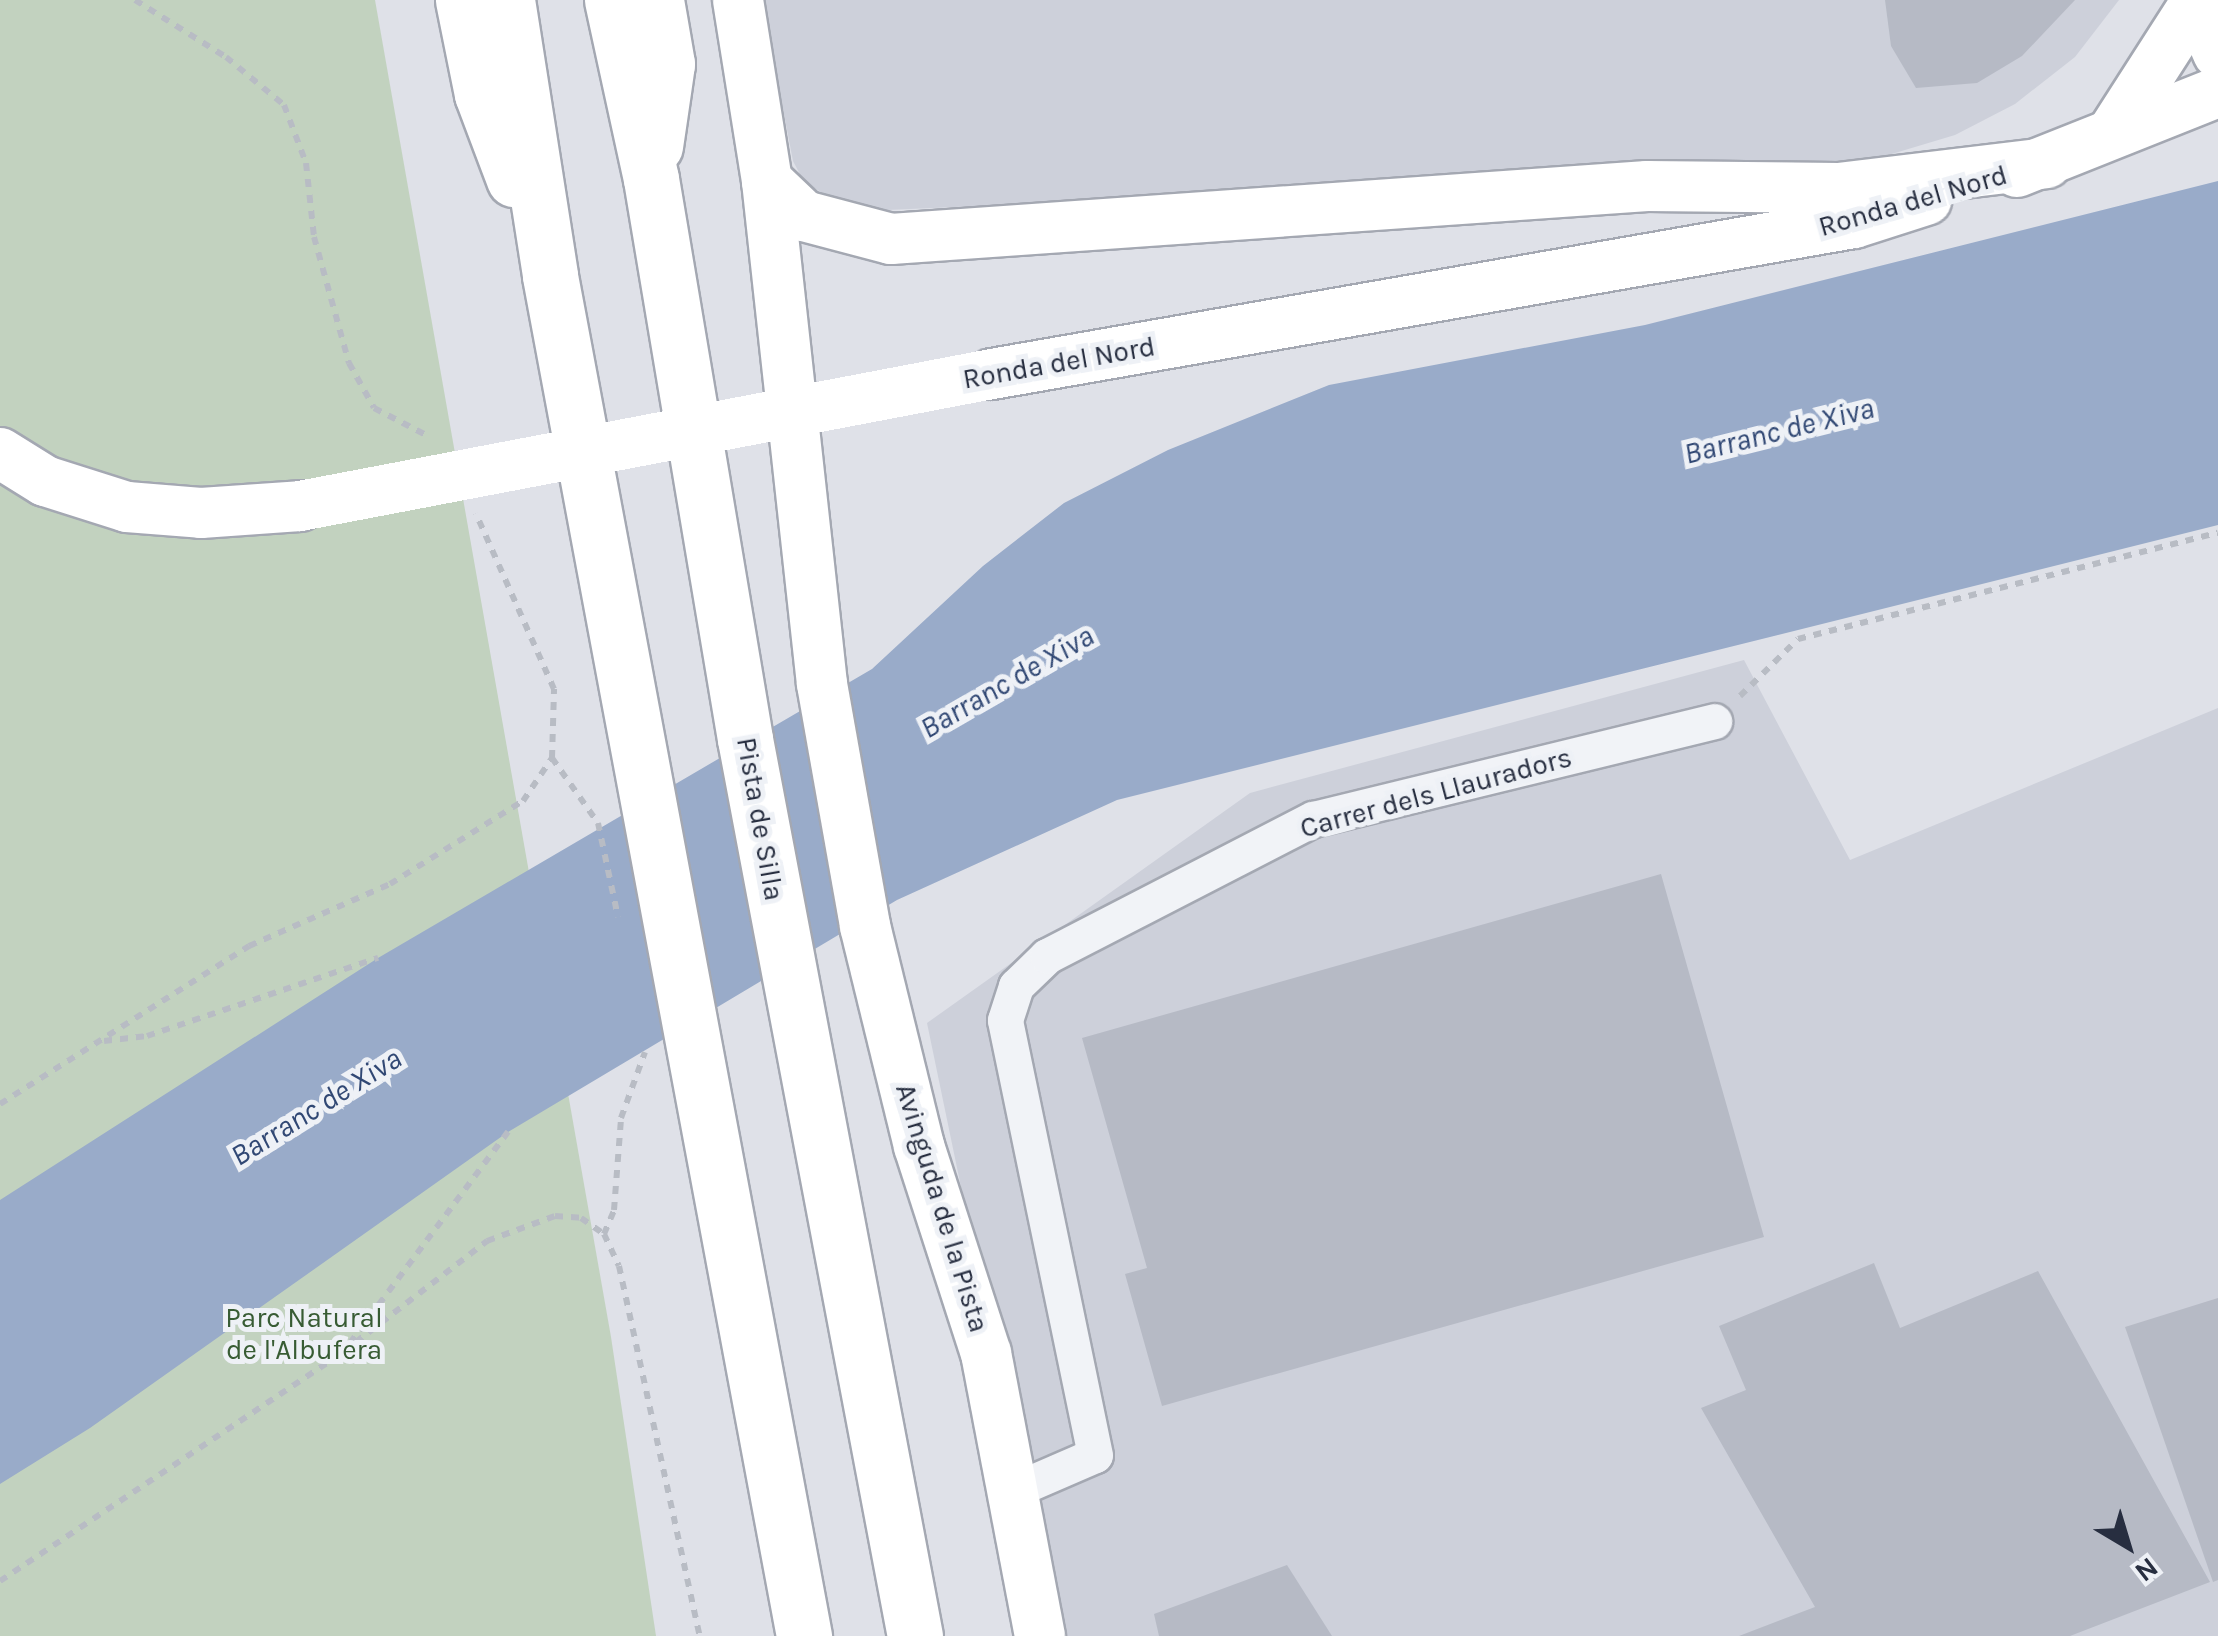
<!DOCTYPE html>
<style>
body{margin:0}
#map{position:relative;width:2218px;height:1636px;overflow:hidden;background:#dfe1e8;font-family:Karla,sans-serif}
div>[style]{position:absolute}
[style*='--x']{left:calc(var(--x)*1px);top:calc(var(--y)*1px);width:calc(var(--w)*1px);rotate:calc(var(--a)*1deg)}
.built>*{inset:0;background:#cdd0da}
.green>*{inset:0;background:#c2d2bf}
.water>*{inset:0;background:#99abc9}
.building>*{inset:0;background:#b6bac5}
.path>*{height:6px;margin-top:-3px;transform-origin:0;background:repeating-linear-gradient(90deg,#b8bcc4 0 8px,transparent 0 16px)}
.roads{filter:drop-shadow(2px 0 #a4a8b2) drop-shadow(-2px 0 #a4a8b2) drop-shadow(0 2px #a4a8b2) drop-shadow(0 -2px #a4a8b2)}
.street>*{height:35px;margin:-17.5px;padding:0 17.5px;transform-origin:17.5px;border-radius:17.5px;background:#f1f3f7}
.secondary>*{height:50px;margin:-25px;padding:0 25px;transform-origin:25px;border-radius:25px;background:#fff}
.highway>*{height:55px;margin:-27.5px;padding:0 27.5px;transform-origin:27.5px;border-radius:27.5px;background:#fff}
.secondary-bridge>*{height:50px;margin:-25px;padding:0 25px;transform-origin:25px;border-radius:25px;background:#fff}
span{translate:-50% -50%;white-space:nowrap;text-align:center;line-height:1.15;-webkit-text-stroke:10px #eef1f6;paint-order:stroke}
.street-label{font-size:28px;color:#272e40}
.park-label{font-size:28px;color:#385c34}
.water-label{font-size:30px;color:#314874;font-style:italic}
.north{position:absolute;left:2078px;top:1496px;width:100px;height:100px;-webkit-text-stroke:8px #eef1f6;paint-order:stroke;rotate:142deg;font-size:28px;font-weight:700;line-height:40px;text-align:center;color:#272e40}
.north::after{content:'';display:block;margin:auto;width:35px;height:45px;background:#272e40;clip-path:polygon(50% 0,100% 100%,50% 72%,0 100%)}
</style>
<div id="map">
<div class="built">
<div style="clip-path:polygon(762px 0,2119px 0,2075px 57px,2015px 104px,1955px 135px,1845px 168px,887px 210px,826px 195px,804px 182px,793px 161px)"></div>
<div style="clip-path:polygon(1744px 660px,1850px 860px,2218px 708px,2218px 1636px,1054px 1636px,927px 1023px,1250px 793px)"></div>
</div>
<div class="green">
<div style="clip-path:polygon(0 0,375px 0,611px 1337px,656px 1636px,0 1636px)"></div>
</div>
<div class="water">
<div style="clip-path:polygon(2218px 181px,2218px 525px,1117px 800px,897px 900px,508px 1132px,90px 1428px,0 1484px,0 1200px,378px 958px,872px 669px,983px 566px,1064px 503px,1168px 450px,1329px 385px,1645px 325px)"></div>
</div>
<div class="building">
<div style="clip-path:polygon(1885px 0,2075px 0,2022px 56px,1977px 83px,1916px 88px,1891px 46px)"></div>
<div style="clip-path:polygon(1661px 874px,1764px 1237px,1162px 1406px,1125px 1274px,1147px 1268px,1082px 1038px)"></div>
<div style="clip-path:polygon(1874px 1263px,1900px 1328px,2038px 1271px,2210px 1582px,2070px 1636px,1739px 1636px,1815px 1607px,1701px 1408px,1746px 1390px,1719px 1326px)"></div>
<div style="clip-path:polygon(2218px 1298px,2218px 1580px,2213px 1582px,2125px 1327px)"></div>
<div style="clip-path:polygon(1287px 1565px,1332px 1636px,1159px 1636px,1154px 1614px)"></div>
</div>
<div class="path">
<div style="--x:135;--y:0;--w:107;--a:32.1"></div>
<div style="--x:226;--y:57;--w:75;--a:39.6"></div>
<div style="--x:284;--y:105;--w:62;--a:69.2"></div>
<div style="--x:306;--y:163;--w:74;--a:83.8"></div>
<div style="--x:314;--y:237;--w:131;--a:74.5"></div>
<div style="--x:349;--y:363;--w:51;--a:60.9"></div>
<div style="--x:374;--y:408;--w:63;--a:27.4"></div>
<div style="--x:1740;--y:696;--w:81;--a:-44.5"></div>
<div style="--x:1798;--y:639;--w:433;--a:-14.2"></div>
<div style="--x:552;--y:758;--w:80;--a:54.7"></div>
<div style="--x:598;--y:823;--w:96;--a:78"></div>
<div style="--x:104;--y:1041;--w:43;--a:-6.6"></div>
<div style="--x:147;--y:1036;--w:244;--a:-18.7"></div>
<div style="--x:0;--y:1104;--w:295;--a:-32.4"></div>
<div style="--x:249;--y:946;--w:154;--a:-23.7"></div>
<div style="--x:390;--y:884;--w:157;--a:-32"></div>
<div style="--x:523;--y:801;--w:52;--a:-56"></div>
<div style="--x:552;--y:758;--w:69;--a:-88.3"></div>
<div style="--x:554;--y:689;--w:192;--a:-114"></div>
<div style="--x:604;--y:1234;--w:26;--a:-67"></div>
<div style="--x:614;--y:1210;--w:92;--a:-85.6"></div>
<div style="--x:621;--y:1118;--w:70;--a:-70"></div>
<div style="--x:350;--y:1343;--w:264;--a:-53.2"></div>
<div style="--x:0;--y:1581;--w:412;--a:-33.7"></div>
<div style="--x:343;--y:1352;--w:182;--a:-37.6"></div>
<div style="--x:487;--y:1241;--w:72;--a:-20.2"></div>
<div style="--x:555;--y:1216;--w:26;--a:4"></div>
<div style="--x:581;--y:1218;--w:28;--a:35"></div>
<div style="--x:604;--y:1234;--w:35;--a:65"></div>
<div style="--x:619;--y:1266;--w:379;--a:77.7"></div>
</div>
<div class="roads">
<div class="street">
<div style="--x:1012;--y:1491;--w:90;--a:-23.4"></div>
<div style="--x:1095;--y:1455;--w:444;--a:-101.7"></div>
<div style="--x:1005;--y:1020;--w:36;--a:-72"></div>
<div style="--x:1016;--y:986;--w:43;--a:-44.1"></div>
<div style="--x:1047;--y:956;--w:299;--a:-27.3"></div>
<div style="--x:1313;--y:819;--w:413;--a:-13.7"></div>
</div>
<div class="secondary">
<div style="--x:738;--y:0;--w:183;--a:80.9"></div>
<div style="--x:767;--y:181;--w:506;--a:83.76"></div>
<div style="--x:822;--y:684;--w:246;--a:79.9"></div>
<div style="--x:865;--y:926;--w:227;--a:76.2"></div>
<div style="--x:919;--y:1146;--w:218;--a:72.1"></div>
<div style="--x:986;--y:1353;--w:288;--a:79.2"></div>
<div style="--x:2195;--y:0;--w:58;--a:66.5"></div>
<div style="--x:2114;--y:130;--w:150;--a:-57.3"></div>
<div style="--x:2017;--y:172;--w:216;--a:-21.7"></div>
<div style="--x:767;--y:181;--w:51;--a:43.4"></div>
<div style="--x:804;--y:216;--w:90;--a:14.8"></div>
<div style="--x:891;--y:239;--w:758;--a:-4.01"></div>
<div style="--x:1647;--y:186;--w:191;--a:0.6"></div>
<div style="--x:1838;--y:188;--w:210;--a:-6.8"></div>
<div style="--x:992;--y:374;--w:875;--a:-9.94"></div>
<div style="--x:1854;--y:223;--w:76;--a:-17.7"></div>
<div style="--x:0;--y:453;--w:53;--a:31.9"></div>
<div style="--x:45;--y:481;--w:86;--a:17.6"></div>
<div style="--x:127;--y:507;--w:74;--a:4.6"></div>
<div style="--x:201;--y:513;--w:99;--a:-4"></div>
</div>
<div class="highway">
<div style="--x:463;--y:0;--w:96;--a:78.6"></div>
<div style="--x:482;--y:94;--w:91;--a:69.4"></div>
<div style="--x:507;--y:0;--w:279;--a:81.1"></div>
<div style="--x:550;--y:276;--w:1384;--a:79.42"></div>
<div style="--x:612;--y:0;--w:183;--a:77.7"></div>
<div style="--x:651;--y:179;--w:568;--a:80.47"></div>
<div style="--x:745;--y:739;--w:913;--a:79.27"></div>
<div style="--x:655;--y:146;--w:83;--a:-81.7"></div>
<div style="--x:667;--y:64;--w:65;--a:-99.8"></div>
</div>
</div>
<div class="secondary-bridge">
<div style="--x:300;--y:506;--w:704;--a:-10.8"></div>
</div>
<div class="street-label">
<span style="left:1913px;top:201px;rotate:-16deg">Ronda del Nord</span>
<span style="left:1059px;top:363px;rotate:-10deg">Ronda del Nord</span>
<span style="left:1436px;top:793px;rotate:-15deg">Carrer dels Llauradors</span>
<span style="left:760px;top:819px;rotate:80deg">Pista de Silla</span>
<span style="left:942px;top:1208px;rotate:73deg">Avinguda de la Pista</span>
</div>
<div class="park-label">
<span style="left:304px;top:1334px">Parc Natural<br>de l'Albufera</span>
</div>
<div class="water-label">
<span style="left:1779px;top:431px;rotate:-14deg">Barranc de Xiva</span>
<span style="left:1007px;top:682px;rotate:-30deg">Barranc de Xiva</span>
<span style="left:316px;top:1107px;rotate:-32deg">Barranc de Xiva</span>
</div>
<div class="north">N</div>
</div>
